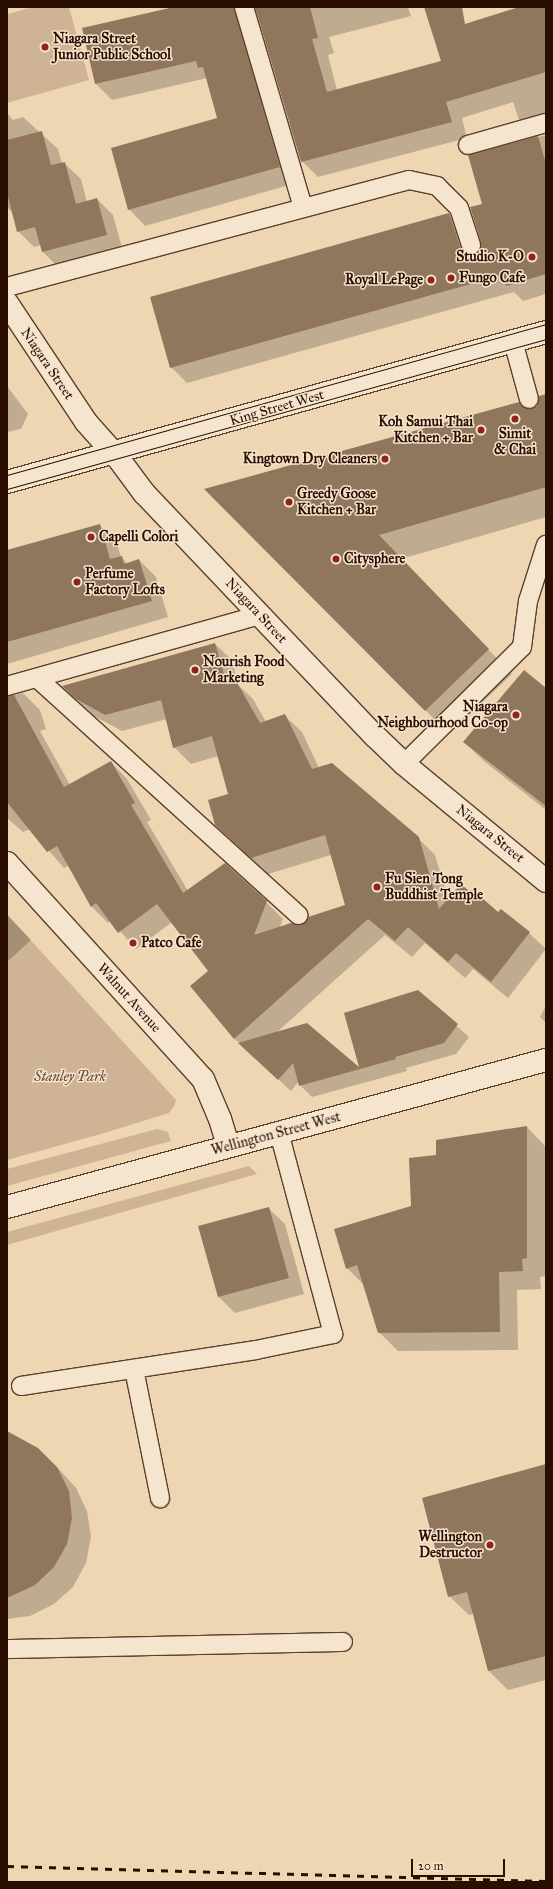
<!DOCTYPE html>
<style>
body{margin:0}
#map{position:relative;width:553px;height:1889px;overflow:hidden;background:#efd6b3;font-family:"IM FELL Great Primer",serif}
div>[style]{position:absolute}
[style*='--x']{left:calc(var(--x)*1px);top:calc(var(--y)*1px);width:calc(var(--w)*1px);rotate:calc(var(--a)*1deg)}
.green>*{inset:0;background:#ceb495}
.shadow>*{inset:0;background:#0003}
.building>*{inset:0;background:#90765d}
.roads{filter:drop-shadow(1px 0 #5b402d) drop-shadow(-1px 0 #5b402d) drop-shadow(0 1px #5b402d) drop-shadow(0 -1px #5b402d)}
.service>*{height:18px;margin:-9px;padding:0 9px;transform-origin:9px;border-radius:9px;background:#f5e4ce}
.minor>*{height:22px;margin:-11px;padding:0 11px;transform-origin:11px;border-radius:11px;background:#f5e4ce}
.tertiary>*{height:22px;margin:-11px;padding:0 11px;transform-origin:11px;border-radius:11px;background:#f5e4ce}
.secondary>*{height:22px;margin:-11px;padding:0 11px;transform-origin:11px;border-radius:11px;background:#f5e4ce}
.tram>*{height:1px;margin:-0.5px;padding:0 0.5px;transform-origin:0.5px;border-radius:0.5px;background:#2a0e00}
.rail>*{height:3px;margin-top:-1.5px;transform-origin:0;background:repeating-linear-gradient(90deg,#2a0e00 0 7px,transparent 0 14px)}
.dots>*{width:11px;height:11px;translate:-50% -50%;box-sizing:border-box;border:2px solid #f5e4ce;border-radius:50%}
span{translate:-50% -50%;white-space:nowrap;text-align:center;line-height:1.15;-webkit-text-stroke:3px #f5e4ce;paint-order:stroke}
.poi-label{font-size:14px;color:#2a0e00;font-weight:700}
.left{translate:0 -50%;text-align:left}
.right{translate:-100% -50%;text-align:right}
.street-label{font-size:14px;color:#2a0e00}
.park-label{font-size:14px;color:#634834;font-style:italic}
.frame{position:absolute;inset:0;border:8px solid #2a0e00;pointer-events:none}
.scale{position:absolute;left:411px;top:1859px;width:94px;height:18px;box-sizing:border-box;border:2px solid #2a0e00;border-top:0;padding-left:5px;font-size:12px;line-height:14px;white-space:nowrap;color:#2a0e00;-webkit-text-stroke:3px #f5e4ce;paint-order:stroke}
</style>
<div id="map">
<div class="green">
<div style="clip-path:polygon(33px 7px,69px 7px,89px 80px,7px 103px,7px 14px)"></div>
<div style="clip-path:polygon(7px 914px,176px 1100px,174px 1106px,169px 1113px,101px 1134px,7px 1160px)"></div>
<div style="clip-path:polygon(157px 1129px,168px 1132px,171px 1141px,7px 1186px,7px 1169px)"></div>
<div style="clip-path:polygon(249px 1166px,257px 1174px,7px 1245px,7px 1232px)"></div>
</div>
<div class="shadow">
<div style="clip-path:polygon(178px 7px,408px 7px,411px 16px,329px 37px,334px 53px,328px 55px,337px 90px,442px 62px,526px 7px,546px 7px,546px 133px,535px 136px,519px 120px,513px 102px,462px 118px,467px 138px,318px 177px,302px 161px,258px 13px,252px 16px,296px 183px,145px 226px,129px 209px,218px 119px,207px 78px,112px 100px,96px 84px)"></div>
<div style="clip-path:polygon(8px 114px,13px 120px,23px 117px,58px 149px,62px 164px,64px 163px,81px 179px,87px 202px,97px 199px,113px 215px,123px 251px,59px 268px,42px 251px,41px 245px,34px 247px,18px 231px,12px 212px,7px 207px)"></div>
<div style="clip-path:polygon(546px 135px,546px 294px,523px 301px,514px 292px,187px 383px,171px 367px,449px 214px,465px 230px,475px 256px,482px 248px,484px 205px,470px 156px)"></div>
<div style="clip-path:polygon(7px 386px,28px 414px,21px 429px,7px 432px)"></div>
<div style="clip-path:polygon(546px 395px,546px 517px,401px 559px,512px 674px,449px 734px,206px 489px,519px 403px,524px 408px,532px 410px,538px 407px)"></div>
<div style="clip-path:polygon(99px 525px,116px 541px,121px 557px,128px 564px,139px 560px,156px 577px,168px 617px,7px 664px,7px 551px)"></div>
<div style="clip-path:polygon(215px 644px,232px 660px,238px 685px,253px 699px,266px 722px,285px 716px,302px 732px,319px 768px,418px 838px,435px 855px,448px 900px,498px 914px,529px 933px,546px 949px,508px 998px,473px 969px,465px 978px,425px 943px,412px 957px,385px 935px,276px 1033px,307px 1024px,361px 1070px,345px 1013px,417px 991px,469px 1037px,456px 1054px,406px 1068px,407px 1071px,312px 1097px,300px 1085px,299px 1081px,291px 1091px,235px 1039px,191px 986px,209px 971px,172px 922px,136px 949px,111px 921px,108px 923px,91px 906px,69px 865px,64px 868px,30px 829px,23px 832px,7px 818px,7px 697px,23px 693px,40px 710px,46px 729px,40px 731px,70px 785px,111px 762px,127px 779px,151px 820px,147px 822px,188px 891px,266px 902px,283px 919px,280px 927px,301px 926px,346px 906px,331px 855px,268px 874px,216px 825px,229px 794px,218px 756px,191px 764px,174px 747px,167px 719px,122px 731px,94px 716px,64px 687px)"></div>
<div style="clip-path:polygon(546px 690px,546px 810px,485px 762px,464px 742px)"></div>
<div style="clip-path:polygon(7px 915px,31px 940px,7px 962px)"></div>
<div style="clip-path:polygon(546px 1006px,546px 1023px,540px 1017px)"></div>
<div style="clip-path:polygon(527px 1127px,545px 1146px,545px 1276px,540px 1277px,541px 1289px,517px 1290px,518px 1350px,398px 1351px,379px 1332px,365px 1286px,347px 1268px,412px 1206px,437px 1156px)"></div>
<div style="clip-path:polygon(268px 1208px,285px 1224px,304px 1294px,235px 1313px,219px 1297px,200px 1227px)"></div>
<div style="clip-path:polygon(7px 1435px,58px 1468px,76px 1488px,87px 1511px,91px 1537px,86px 1563px,73px 1587px,54px 1604px,30px 1616px,7px 1619px)"></div>
<div style="clip-path:polygon(546px 1466px,546px 1680px,508px 1690px,489px 1671px,474px 1614px,469px 1615px,449px 1596px)"></div>
</div>
<div class="building">
<div style="clip-path:polygon(174px 7px,234px 7px,280px 167px,128px 210px,111px 148px,217px 118px,203px 67px,198px 68px,196px 61px,95px 84px,82px 28px)"></div>
<div style="clip-path:polygon(255px 7px,310px 7px,318px 38px,312px 39px,327px 92px,441px 61px,424px 7px,462px 7px,465px 24px,519px 7px,546px 7px,546px 72px,446px 102px,452px 122px,301px 162px)"></div>
<div style="clip-path:polygon(42px 131px,51px 165px,65px 162px,76px 204px,97px 198px,107px 235px,42px 252px,35px 227px,17px 232px,7px 193px,7px 140px)"></div>
<div style="clip-path:polygon(538px 136px,546px 164px,546px 274px,506px 286px,503px 275px,170px 368px,150px 297px,449px 213px,461px 249px,468px 255px,475px 255px,481px 248px,481px 242px,470px 207px,482px 204px,468px 155px)"></div>
<div style="clip-path:polygon(546px 394px,546px 487px,379px 535px,489px 649px,425px 711px,204px 489px,519px 402px,522px 407px,531px 409px,537px 406px,539px 396px)"></div>
<div style="clip-path:polygon(100px 524px,110px 559px,122px 556px,124px 564px,139px 559px,152px 601px,7px 642px,7px 550px)"></div>
<div style="clip-path:polygon(215px 643px,227px 685px,236px 681px,260px 723px,285px 714px,312px 769px,332px 763px,419px 837px,439px 909px,461px 884px,470px 892px,472px 889px,498px 912px,501px 909px,530px 932px,491px 982px,456px 953px,448px 962px,408px 927px,395px 941px,368px 919px,234px 1039px,190px 986px,208px 971px,157px 904px,118px 933px,96px 903px,91px 907px,57px 846px,47px 852px,7px 802px,7px 696px,14px 695px,64px 787px,111px 761px,135px 803px,131px 805px,183px 893px,225px 863px,267px 901px,254px 935px,291px 923px,301px 925px,305px 922px,308px 917px,345px 905px,325px 835px,251px 858px,215px 825px,208px 800px,228px 794px,212px 736px,173px 748px,161px 700px,105px 715px,76px 699px,62px 686px)"></div>
<div style="clip-path:polygon(524px 670px,546px 688px,546px 806px,463px 742px)"></div>
<div style="clip-path:polygon(418px 990px,458px 1024px,444px 1043px,395px 1057px,396px 1059px,299px 1086px,293px 1063px,278px 1080px,238px 1043px,307px 1023px,359px 1067px,344px 1013px)"></div>
<div style="clip-path:polygon(527px 1126px,527px 1258px,522px 1259px,523px 1271px,499px 1272px,500px 1332px,378px 1333px,357px 1265px,346px 1269px,334px 1229px,411px 1206px,409px 1158px,436px 1155px,436px 1140px)"></div>
<div style="clip-path:polygon(269px 1207px,289px 1278px,218px 1297px,198px 1226px)"></div>
<div style="clip-path:polygon(7px 1431px,38px 1448px,57px 1467px,69px 1491px,72px 1518px,67px 1544px,54px 1567px,35px 1585px,7px 1598px)"></div>
<div style="clip-path:polygon(546px 1464px,546px 1656px,488px 1671px,467px 1592px,448px 1597px,422px 1498px)"></div>
</div>
<div class="roads">
<div class="service">
<div style="--x:244;--y:7;--w:209;--a:73.6"></div>
<div style="--x:468;--y:145;--w:81;--a:-15.8"></div>
<div style="--x:7;--y:287;--w:416;--a:-14.9"></div>
<div style="--x:409;--y:180;--w:29;--a:12"></div>
<div style="--x:437;--y:186;--w:31;--a:45"></div>
<div style="--x:459;--y:208;--w:39;--a:72"></div>
<div style="--x:513;--y:341;--w:60;--a:74.6"></div>
<div style="--x:37;--y:678;--w:353;--a:42.2"></div>
<div style="--x:7;--y:686;--w:263;--a:-15.7"></div>
<div style="--x:404;--y:764;--w:166;--a:-44.8"></div>
<div style="--x:522;--y:647;--w:46;--a:-82.6"></div>
<div style="--x:528;--y:601;--w:59;--a:-72.2"></div>
<div style="--x:134;--y:1369;--w:132;--a:78.6"></div>
<div style="--x:21;--y:1386;--w:238;--a:-8.7"></div>
<div style="--x:256;--y:1350;--w:79;--a:-11.7"></div>
<div style="--x:333;--y:1334;--w:208;--a:-105"></div>
<div style="--x:7;--y:1649;--w:336;--a:-1.2"></div>
</div>
<div class="minor">
<div style="--x:7;--y:303;--w:143;--a:56.4"></div>
<div style="--x:86;--y:422;--w:48;--a:48.4"></div>
<div style="--x:118;--y:458;--w:44;--a:53.4"></div>
<div style="--x:144;--y:493;--w:335;--a:46.5"></div>
<div style="--x:375;--y:736;--w:40;--a:44"></div>
<div style="--x:404;--y:764;--w:184;--a:39.5"></div>
<div style="--x:7;--y:863;--w:292;--a:47.8"></div>
<div style="--x:203;--y:1079;--w:43;--a:67"></div>
<div style="--x:220;--y:1119;--w:28;--a:73"></div>
</div>
<div class="tertiary">
<div style="--x:7;--y:1207;--w:559;--a:-15.26"></div>
</div>
<div class="secondary">
<div style="--x:7;--y:482;--w:559;--a:-15.55"></div>
</div>
</div>
<div class="tram">
<div style="--x:7;--y:475;--w:560;--a:-15.65"></div>
<div style="--x:7;--y:489;--w:559;--a:-15.55"></div>
</div>
<div class="rail">
<div style="--x:7;--y:1866;--w:539;--a:1.59"></div>
</div>
<div class="dots">
<div style="left:45px;top:47px;background:#8f2418"></div>
<div style="left:532px;top:257px;background:#8f2418"></div>
<div style="left:451px;top:278px;background:#8f2418"></div>
<div style="left:431px;top:280px;background:#8f2418"></div>
<div style="left:515px;top:419px;background:#8f2418"></div>
<div style="left:481px;top:430px;background:#8f2418"></div>
<div style="left:385px;top:459px;background:#8f2418"></div>
<div style="left:289px;top:502px;background:#8f2418"></div>
<div style="left:91px;top:537px;background:#8f2418"></div>
<div style="left:336px;top:559px;background:#8f2418"></div>
<div style="left:77px;top:582px;background:#8f2418"></div>
<div style="left:195px;top:670px;background:#8f2418"></div>
<div style="left:516px;top:715px;background:#8f2418"></div>
<div style="left:377px;top:887px;background:#8f2418"></div>
<div style="left:133px;top:943px;background:#8f2418"></div>
<div style="left:490px;top:1545px;background:#8f2418"></div>
</div>
<div class="poi-label">
<span class="left" style="left:53px;top:47px">Niagara Street<br>Junior Public School</span>
<span class="right" style="left:524px;top:257px">Studio K-O</span>
<span class="left" style="left:459px;top:278px">Fungo Cafe</span>
<span class="right" style="left:423px;top:280px">Royal LePage</span>
<span class="right" style="left:473px;top:430px">Koh Samui Thai<br>Kitchen + Bar</span>
<span style="left:515px;top:442px">Simit<br>&amp; Chai</span>
<span class="right" style="left:377px;top:459px">Kingtown Dry Cleaners</span>
<span class="left" style="left:297px;top:502px">Greedy Goose<br>Kitchen + Bar</span>
<span class="left" style="left:99px;top:537px">Capelli Colori</span>
<span class="left" style="left:344px;top:559px">Citysphere</span>
<span class="left" style="left:85px;top:582px">Perfume<br>Factory Lofts</span>
<span class="left" style="left:203px;top:670px">Nourish Food<br>Marketing</span>
<span class="right" style="left:508px;top:715px">Niagara<br>Neighbourhood Co-op</span>
<span class="left" style="left:385px;top:887px">Fu Sien Tong<br>Buddhist Temple</span>
<span class="left" style="left:141px;top:943px">Patco Cafe</span>
<span class="right" style="left:482px;top:1545px">Wellington<br>Destructor</span>
</div>
<div class="street-label">
<span style="left:47px;top:364px;rotate:56deg">Niagara Street</span>
<span style="left:277px;top:408px;rotate:-16deg">King Street West</span>
<span style="left:256px;top:611px;rotate:47deg">Niagara Street</span>
<span style="left:490px;top:834px;rotate:39deg">Niagara Street</span>
<span style="left:129px;top:998px;rotate:48deg">Walnut Avenue</span>
<span style="left:276px;top:1134px;rotate:-15deg">Wellington Street West</span>
</div>
<div class="park-label">
<span style="left:70px;top:1077px">Stanley Park</span>
</div>
<div class="frame"></div>
<div class="scale">20 m</div>
</div>
